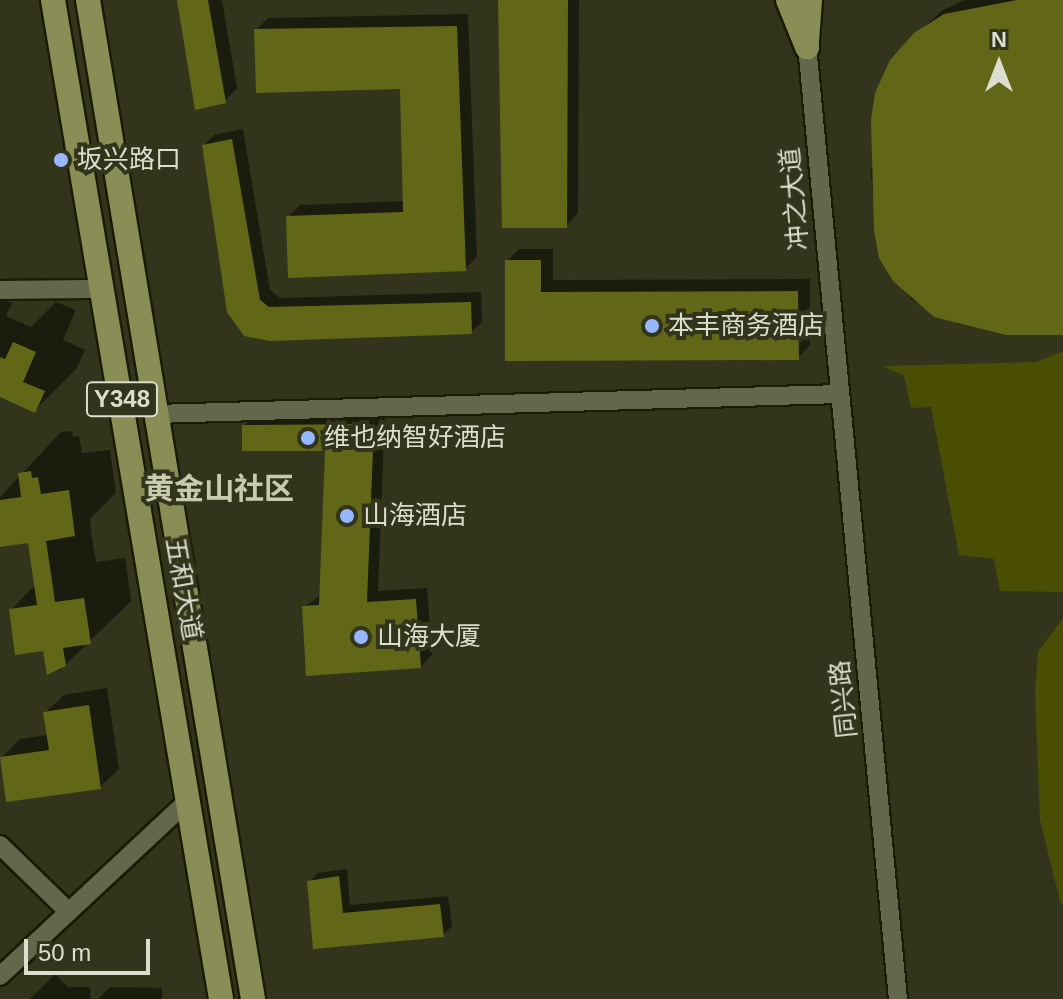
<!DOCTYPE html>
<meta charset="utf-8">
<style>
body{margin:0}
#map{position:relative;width:1063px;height:999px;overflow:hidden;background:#32351b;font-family:Helvetica,"Noto Sans SC",sans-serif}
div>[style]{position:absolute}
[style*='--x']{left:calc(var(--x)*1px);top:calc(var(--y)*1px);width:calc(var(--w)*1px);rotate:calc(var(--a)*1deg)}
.green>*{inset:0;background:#494e04}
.shadow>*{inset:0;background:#0007}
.building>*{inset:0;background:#626718}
.roads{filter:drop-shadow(2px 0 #1a1c03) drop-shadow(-2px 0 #1a1c03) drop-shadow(0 2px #1a1c03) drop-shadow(0 -2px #1a1c03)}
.minor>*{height:18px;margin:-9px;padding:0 9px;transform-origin:9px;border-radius:9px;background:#63674b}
.major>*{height:24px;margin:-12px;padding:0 12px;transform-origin:12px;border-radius:12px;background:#888e56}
.dots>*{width:22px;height:22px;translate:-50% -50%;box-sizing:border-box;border:4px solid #32351b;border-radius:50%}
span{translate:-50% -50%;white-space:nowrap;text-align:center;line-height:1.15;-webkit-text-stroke:8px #32351b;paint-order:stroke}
.shield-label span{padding:2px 6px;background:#32351b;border:2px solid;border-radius:6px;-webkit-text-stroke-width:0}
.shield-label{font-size:24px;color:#dcdece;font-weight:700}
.poi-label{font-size:26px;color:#dcdece}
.left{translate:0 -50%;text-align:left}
.street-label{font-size:26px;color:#dcdece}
.quarter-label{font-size:30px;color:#c8ccad;font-weight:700}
.north{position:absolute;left:959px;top:24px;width:80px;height:80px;-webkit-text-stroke:6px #32351b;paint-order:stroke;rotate:0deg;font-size:22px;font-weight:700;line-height:32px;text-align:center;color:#dcdece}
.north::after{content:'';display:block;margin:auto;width:28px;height:36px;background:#dcdece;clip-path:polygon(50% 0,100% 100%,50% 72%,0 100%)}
.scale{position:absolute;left:24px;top:939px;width:126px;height:36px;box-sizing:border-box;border:4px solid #dcdece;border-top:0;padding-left:10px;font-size:24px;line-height:28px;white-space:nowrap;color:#dcdece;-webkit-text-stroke:6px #32351b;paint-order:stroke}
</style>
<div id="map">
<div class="green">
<div style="clip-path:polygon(1063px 351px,1063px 592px,1000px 591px,994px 559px,959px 555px,931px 407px,911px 408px,904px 376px,883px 366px,1036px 362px)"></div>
<div style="clip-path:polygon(1063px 618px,1063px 904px,1061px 905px,1040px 820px,1035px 693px,1038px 652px)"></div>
</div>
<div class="shadow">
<div style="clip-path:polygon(179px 0,222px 0,237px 88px,225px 101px)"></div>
<div style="clip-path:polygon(500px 0,579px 0,578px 213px,566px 226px)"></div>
<div style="clip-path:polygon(965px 0,1063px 0,1063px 330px,1029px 334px,960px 324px,912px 300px,881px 257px,871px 176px,877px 93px,916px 34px,943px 10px)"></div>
<div style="clip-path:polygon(468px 14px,477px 257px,465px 269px,288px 217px,300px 205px,405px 201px,402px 87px,256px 30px,268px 18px)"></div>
<div style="clip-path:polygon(243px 129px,270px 290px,280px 298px,481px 292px,482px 322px,471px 332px,270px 339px,204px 145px,214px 135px)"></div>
<div style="clip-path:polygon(519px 249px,553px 249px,553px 280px,810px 279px,810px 345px,798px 358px,507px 359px,507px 261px)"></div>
<div style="clip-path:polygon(0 298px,12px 303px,6px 316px,31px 327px,56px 302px,76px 310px,63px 340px,85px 350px,76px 369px,35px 410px,0 395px)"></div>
<div style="clip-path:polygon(385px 413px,378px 591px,427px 588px,432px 655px,420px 667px,304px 607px,321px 595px,327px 449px,244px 426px,256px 414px)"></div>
<div style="clip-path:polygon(72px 431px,73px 437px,79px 436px,82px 453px,110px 450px,116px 493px,90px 519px,91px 532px,96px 562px,125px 558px,131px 601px,59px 671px,48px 672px,45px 649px,11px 610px,36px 584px,30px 541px,0 535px,0 497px,61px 432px)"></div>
<div style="clip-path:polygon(107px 688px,119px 769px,100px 787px,2px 757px,20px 739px,48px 735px,45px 713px,64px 695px)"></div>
<div style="clip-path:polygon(347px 869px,350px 905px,448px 896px,452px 926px,443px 935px,315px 947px,310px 881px,318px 873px)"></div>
<div style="clip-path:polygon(55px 974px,68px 987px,90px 987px,91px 999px,30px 999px)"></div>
<div style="clip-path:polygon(110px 987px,162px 988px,162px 999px,98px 999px)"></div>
</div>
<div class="building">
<div style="clip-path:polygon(177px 0,208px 0,226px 103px,195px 110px)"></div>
<div style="clip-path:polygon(498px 0,568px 0,567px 228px,502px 228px)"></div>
<div style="clip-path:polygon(1017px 0,1063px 0,1063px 335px,1006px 335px,934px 317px,893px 281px,879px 258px,874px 230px,871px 120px,875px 93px,890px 60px,914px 33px,944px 14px)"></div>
<div style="clip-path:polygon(457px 26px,466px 271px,288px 278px,286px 216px,403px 212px,400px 89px,256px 93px,254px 29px)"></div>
<div style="clip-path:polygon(232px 139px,260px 300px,269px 307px,471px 302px,472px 334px,270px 341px,244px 336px,227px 312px,202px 145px)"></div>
<div style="clip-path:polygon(505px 260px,541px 260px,541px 292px,798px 291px,799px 360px,505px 361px)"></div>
<div style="clip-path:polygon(13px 342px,36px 352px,23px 382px,45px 391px,35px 413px,0 397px,0 357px,5px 359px)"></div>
<div style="clip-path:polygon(374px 424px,367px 602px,416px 599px,421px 668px,306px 676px,302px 606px,319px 605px,325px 451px,242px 451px,242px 425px)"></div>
<div style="clip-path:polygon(31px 471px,32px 478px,38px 477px,41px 494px,69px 490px,75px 536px,46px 541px,51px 574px,55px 602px,84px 598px,91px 644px,63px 648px,66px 666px,47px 675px,43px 651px,15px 655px,9px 609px,37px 605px,28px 543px,0 547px,0 500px,21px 497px,18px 473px)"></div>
<div style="clip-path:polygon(89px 705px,101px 789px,6px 802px,0 757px,49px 750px,43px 712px)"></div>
<div style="clip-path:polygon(339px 876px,343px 913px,440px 904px,444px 937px,313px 949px,307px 881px)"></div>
</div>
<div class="roads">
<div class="minor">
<div style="--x:806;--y:35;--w:968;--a:84.55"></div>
<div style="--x:0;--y:290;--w:103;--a:-0.6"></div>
<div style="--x:155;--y:414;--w:684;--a:-1.67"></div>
<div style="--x:0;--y:845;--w:96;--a:44.2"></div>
<div style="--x:0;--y:976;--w:260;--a:-43"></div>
</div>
<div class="major">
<div style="--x:53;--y:0;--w:1013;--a:80.45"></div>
<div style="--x:88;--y:0;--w:1013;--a:80.62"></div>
<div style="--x:788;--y:0;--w:51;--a:68"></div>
<div style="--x:807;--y:41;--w:41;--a:-85.8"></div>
</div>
</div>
<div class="dots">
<div style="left:61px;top:160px;background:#96b6fd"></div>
<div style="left:652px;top:326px;background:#96b6fd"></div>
<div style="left:308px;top:438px;background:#96b6fd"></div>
<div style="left:347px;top:516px;background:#96b6fd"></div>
<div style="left:361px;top:637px;background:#96b6fd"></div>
</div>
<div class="shield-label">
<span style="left:122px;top:399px">Y348</span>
</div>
<div class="poi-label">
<span class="left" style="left:77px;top:160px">坂兴路口</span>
<span class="left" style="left:668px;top:326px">本丰商务酒店</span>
<span class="left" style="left:324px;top:438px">维也纳智好酒店</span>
<span class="left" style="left:363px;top:516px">山海酒店</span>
<span class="left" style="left:377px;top:637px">山海大厦</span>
</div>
<div class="street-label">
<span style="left:795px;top:199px;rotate:-95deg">冲之大道</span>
<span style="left:183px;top:589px;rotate:80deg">五和大道</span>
<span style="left:844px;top:699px;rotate:-96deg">同兴路</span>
</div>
<div class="quarter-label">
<span style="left:219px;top:489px">黄金山社区</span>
</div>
<div class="north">N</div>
<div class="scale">50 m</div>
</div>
